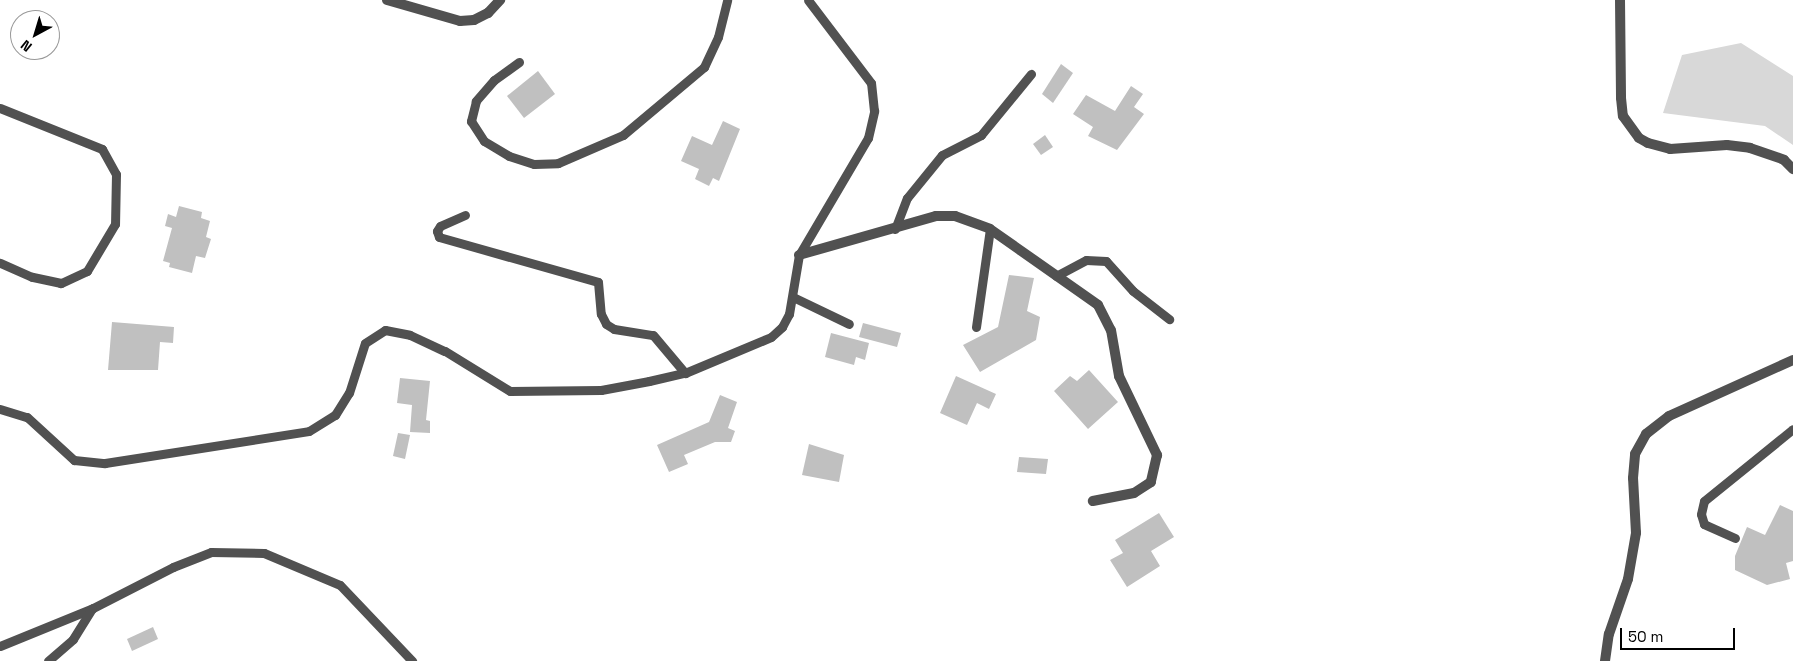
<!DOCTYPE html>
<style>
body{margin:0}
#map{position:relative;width:1793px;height:661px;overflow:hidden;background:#fff;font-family:"Space Grotesk",sans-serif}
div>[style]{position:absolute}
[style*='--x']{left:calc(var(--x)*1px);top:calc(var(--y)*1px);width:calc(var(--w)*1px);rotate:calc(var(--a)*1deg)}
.green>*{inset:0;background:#d8d8d8}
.building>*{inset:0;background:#c0c0c0}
.lane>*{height:9px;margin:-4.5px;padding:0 4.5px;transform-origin:4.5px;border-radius:4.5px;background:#515151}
.street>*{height:10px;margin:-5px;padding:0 5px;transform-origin:5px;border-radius:5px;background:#515151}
span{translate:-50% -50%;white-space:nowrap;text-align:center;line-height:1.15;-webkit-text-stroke:5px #fff;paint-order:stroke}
.north{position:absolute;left:10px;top:10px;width:50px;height:50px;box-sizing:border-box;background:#fff;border:1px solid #999;border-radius:50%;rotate:219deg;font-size:14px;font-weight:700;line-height:20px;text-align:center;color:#000}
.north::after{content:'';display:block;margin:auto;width:18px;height:22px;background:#000;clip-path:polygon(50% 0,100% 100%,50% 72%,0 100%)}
.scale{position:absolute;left:1620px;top:628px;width:115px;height:22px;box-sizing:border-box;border:2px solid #000;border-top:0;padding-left:6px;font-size:15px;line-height:18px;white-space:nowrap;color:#000;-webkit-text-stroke:4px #fff;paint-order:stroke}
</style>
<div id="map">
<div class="green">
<div style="clip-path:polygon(1741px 43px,1793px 76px,1793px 145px,1765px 126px,1663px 113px,1682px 55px)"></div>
</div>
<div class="building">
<div style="clip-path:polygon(1061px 64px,1073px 73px,1053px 103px,1042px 94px)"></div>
<div style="clip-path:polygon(538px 71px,555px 94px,524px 118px,507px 96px)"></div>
<div style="clip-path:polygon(1131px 86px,1143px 94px,1134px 107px,1144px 114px,1117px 150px,1088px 136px,1093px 127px,1073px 114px,1086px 95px,1115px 111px)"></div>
<div style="clip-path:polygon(723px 121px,740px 129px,719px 181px,713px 178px,709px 186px,695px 179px,699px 169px,681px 161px,692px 136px,712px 145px)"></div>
<div style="clip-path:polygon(1045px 135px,1053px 147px,1041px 155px,1033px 144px)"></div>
<div style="clip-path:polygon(179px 206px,202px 212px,201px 218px,210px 221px,206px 237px,211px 239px,205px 258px,196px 256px,192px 273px,169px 267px,170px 263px,163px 261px,172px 228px,165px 226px,168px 214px,176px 217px)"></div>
<div style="clip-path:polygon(1009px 275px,1034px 278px,1027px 311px,1040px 317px,1036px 340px,980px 372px,963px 345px,998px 327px)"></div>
<div style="clip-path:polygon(112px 322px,174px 327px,173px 343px,160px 342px,158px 370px,108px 370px)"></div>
<div style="clip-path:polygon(863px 323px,901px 333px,897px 347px,859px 337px)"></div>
<div style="clip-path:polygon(831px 333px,869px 343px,865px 360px,856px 357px,854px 365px,825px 357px)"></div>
<div style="clip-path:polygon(1089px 370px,1118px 402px,1088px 429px,1054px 391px,1070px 376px,1077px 381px)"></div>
<div style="clip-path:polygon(956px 376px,996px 394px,989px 409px,977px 403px,967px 425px,940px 413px)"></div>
<div style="clip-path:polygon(400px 378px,430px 381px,426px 420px,430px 421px,430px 433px,410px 432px,412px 405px,397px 403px)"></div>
<div style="clip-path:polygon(720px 395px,737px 402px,728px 428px,735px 431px,731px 442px,715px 442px,684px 455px,688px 464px,669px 472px,657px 445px,709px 422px)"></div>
<div style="clip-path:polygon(398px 433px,410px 435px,405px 459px,393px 456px)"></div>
<div style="clip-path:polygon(809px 444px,844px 455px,839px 482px,802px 475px)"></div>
<div style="clip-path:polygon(1019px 457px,1048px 459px,1046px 474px,1017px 472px)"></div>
<div style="clip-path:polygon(1780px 505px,1793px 511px,1793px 561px,1786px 563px,1790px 579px,1767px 585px,1735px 570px,1735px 556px,1747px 527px,1765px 535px)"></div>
<div style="clip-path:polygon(1159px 513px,1174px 537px,1151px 551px,1160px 566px,1127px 587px,1110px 560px,1123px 553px,1115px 540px)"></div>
<div style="clip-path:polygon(153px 627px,158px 639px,132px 651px,127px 639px)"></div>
</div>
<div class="lane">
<div style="--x:519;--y:62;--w:31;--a:144"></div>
<div style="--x:494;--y:80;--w:28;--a:131"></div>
<div style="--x:476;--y:101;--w:21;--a:104"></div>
<div style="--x:471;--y:121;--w:24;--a:57"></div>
<div style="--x:484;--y:141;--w:29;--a:31"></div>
<div style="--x:509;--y:156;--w:26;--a:18"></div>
<div style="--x:534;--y:164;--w:24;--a:-2"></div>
<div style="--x:558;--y:163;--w:71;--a:-23.3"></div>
<div style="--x:623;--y:135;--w:106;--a:-40"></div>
<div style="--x:704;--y:67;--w:33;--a:-65"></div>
<div style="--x:718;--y:37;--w:38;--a:-76"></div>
<div style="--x:0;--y:108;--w:110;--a:21.9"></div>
<div style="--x:102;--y:149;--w:29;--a:61"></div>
<div style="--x:116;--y:174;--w:50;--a:91.1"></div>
<div style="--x:115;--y:224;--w:55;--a:120.8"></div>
<div style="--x:87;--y:271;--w:29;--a:155"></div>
<div style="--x:61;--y:283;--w:30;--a:-168"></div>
<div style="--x:32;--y:277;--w:35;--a:-156"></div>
<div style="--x:465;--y:215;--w:27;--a:156"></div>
<div style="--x:440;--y:226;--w:6;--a:121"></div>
<div style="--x:437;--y:231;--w:6;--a:72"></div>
<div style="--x:439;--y:237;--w:165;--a:15.8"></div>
<div style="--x:598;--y:282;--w:32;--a:85"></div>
<div style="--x:601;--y:314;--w:11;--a:63"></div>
<div style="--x:606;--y:324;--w:9;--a:32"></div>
<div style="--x:614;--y:329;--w:39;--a:9"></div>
<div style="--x:653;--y:335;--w:50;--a:49.9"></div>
<div style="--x:895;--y:229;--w:33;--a:-69"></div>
<div style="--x:907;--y:198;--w:55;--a:-50.9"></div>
<div style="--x:942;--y:155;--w:44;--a:-27.1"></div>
<div style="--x:981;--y:135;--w:79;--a:-50.7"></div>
<div style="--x:1056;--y:276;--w:34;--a:-28"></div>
<div style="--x:1086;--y:260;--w:20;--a:3"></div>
<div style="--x:1106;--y:261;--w:40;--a:48"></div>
<div style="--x:1133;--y:291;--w:46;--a:37.9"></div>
<div style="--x:793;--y:297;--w:62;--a:25.7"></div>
<div style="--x:976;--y:327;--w:99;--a:-81.9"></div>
<div style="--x:0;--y:409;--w:28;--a:17"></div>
<div style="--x:27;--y:417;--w:64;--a:42.5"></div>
<div style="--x:74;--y:460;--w:31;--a:6"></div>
<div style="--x:105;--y:463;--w:206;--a:-8.9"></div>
<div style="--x:309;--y:431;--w:31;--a:-32"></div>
<div style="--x:335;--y:415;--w:26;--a:-58"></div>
<div style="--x:349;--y:393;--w:52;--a:-72.3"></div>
<div style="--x:365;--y:343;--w:24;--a:-33"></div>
<div style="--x:385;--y:330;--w:25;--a:11"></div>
<div style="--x:410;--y:335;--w:38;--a:25"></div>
<div style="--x:445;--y:351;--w:76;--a:31.6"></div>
<div style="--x:510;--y:391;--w:91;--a:-0.6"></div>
<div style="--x:601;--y:390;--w:49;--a:-10.6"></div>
<div style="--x:649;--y:381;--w:37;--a:-13"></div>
<div style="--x:685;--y:373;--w:93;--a:-22.7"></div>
<div style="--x:771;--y:337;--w:15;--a:-42"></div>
<div style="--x:782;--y:327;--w:15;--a:-62"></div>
<div style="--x:789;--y:314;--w:60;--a:-80.4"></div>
<div style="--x:799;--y:255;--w:136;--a:-59.5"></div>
<div style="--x:868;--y:138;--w:28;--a:-77"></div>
<div style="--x:874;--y:111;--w:28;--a:-96"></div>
<div style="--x:871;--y:83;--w:104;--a:-127.2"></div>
<div style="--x:1735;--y:538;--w:34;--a:-156"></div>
<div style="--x:1704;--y:524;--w:10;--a:-107"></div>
<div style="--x:1701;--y:514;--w:13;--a:-77"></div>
<div style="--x:1704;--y:501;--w:114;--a:-39"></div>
<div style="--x:0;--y:646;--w:100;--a:-22.2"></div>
<div style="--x:93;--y:608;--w:90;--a:-27.1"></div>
<div style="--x:173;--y:567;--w:41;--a:-21.5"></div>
<div style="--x:211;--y:552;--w:53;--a:1.1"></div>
<div style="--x:264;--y:553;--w:82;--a:22.8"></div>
<div style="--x:340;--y:585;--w:105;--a:46.5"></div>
<div style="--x:48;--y:661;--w:33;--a:-41"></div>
<div style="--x:73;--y:639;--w:36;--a:-58"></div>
</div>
<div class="street">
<div style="--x:387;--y:0;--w:76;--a:16"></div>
<div style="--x:460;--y:21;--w:14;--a:-4"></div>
<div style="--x:474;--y:20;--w:16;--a:-27"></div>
<div style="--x:488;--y:13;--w:18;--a:-47"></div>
<div style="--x:1620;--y:0;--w:98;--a:89.4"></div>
<div style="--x:1621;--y:98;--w:18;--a:84"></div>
<div style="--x:1623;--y:116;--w:27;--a:54"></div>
<div style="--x:1639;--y:138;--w:10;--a:29"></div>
<div style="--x:1648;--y:143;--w:23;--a:15"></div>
<div style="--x:1670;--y:149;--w:57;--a:-4"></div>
<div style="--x:1727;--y:145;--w:23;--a:7"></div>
<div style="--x:1750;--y:148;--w:36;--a:19"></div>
<div style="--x:1784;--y:160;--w:13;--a:45"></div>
<div style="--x:799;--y:255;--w:142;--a:-15.9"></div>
<div style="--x:936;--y:216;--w:19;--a:0"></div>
<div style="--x:955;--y:216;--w:37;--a:20"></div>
<div style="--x:990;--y:229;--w:132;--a:35.1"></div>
<div style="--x:1098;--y:305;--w:28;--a:63"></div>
<div style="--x:1111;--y:330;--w:47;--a:80.1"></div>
<div style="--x:1119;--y:376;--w:88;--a:64.3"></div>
<div style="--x:1157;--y:455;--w:28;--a:103"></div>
<div style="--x:1151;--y:482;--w:20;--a:147"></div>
<div style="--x:1134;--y:493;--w:42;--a:169"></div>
<div style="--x:1605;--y:661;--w:27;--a:-82"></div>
<div style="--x:1609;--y:634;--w:58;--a:-70.9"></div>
<div style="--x:1628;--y:579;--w:47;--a:-80.1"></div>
<div style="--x:1636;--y:533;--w:55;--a:-93.1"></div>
<div style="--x:1633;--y:478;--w:24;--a:-85"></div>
<div style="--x:1635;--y:454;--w:23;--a:-61"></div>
<div style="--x:1646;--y:434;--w:29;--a:-38"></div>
<div style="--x:1669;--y:416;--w:136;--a:-24.3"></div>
</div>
<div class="north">N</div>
<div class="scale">50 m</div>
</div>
